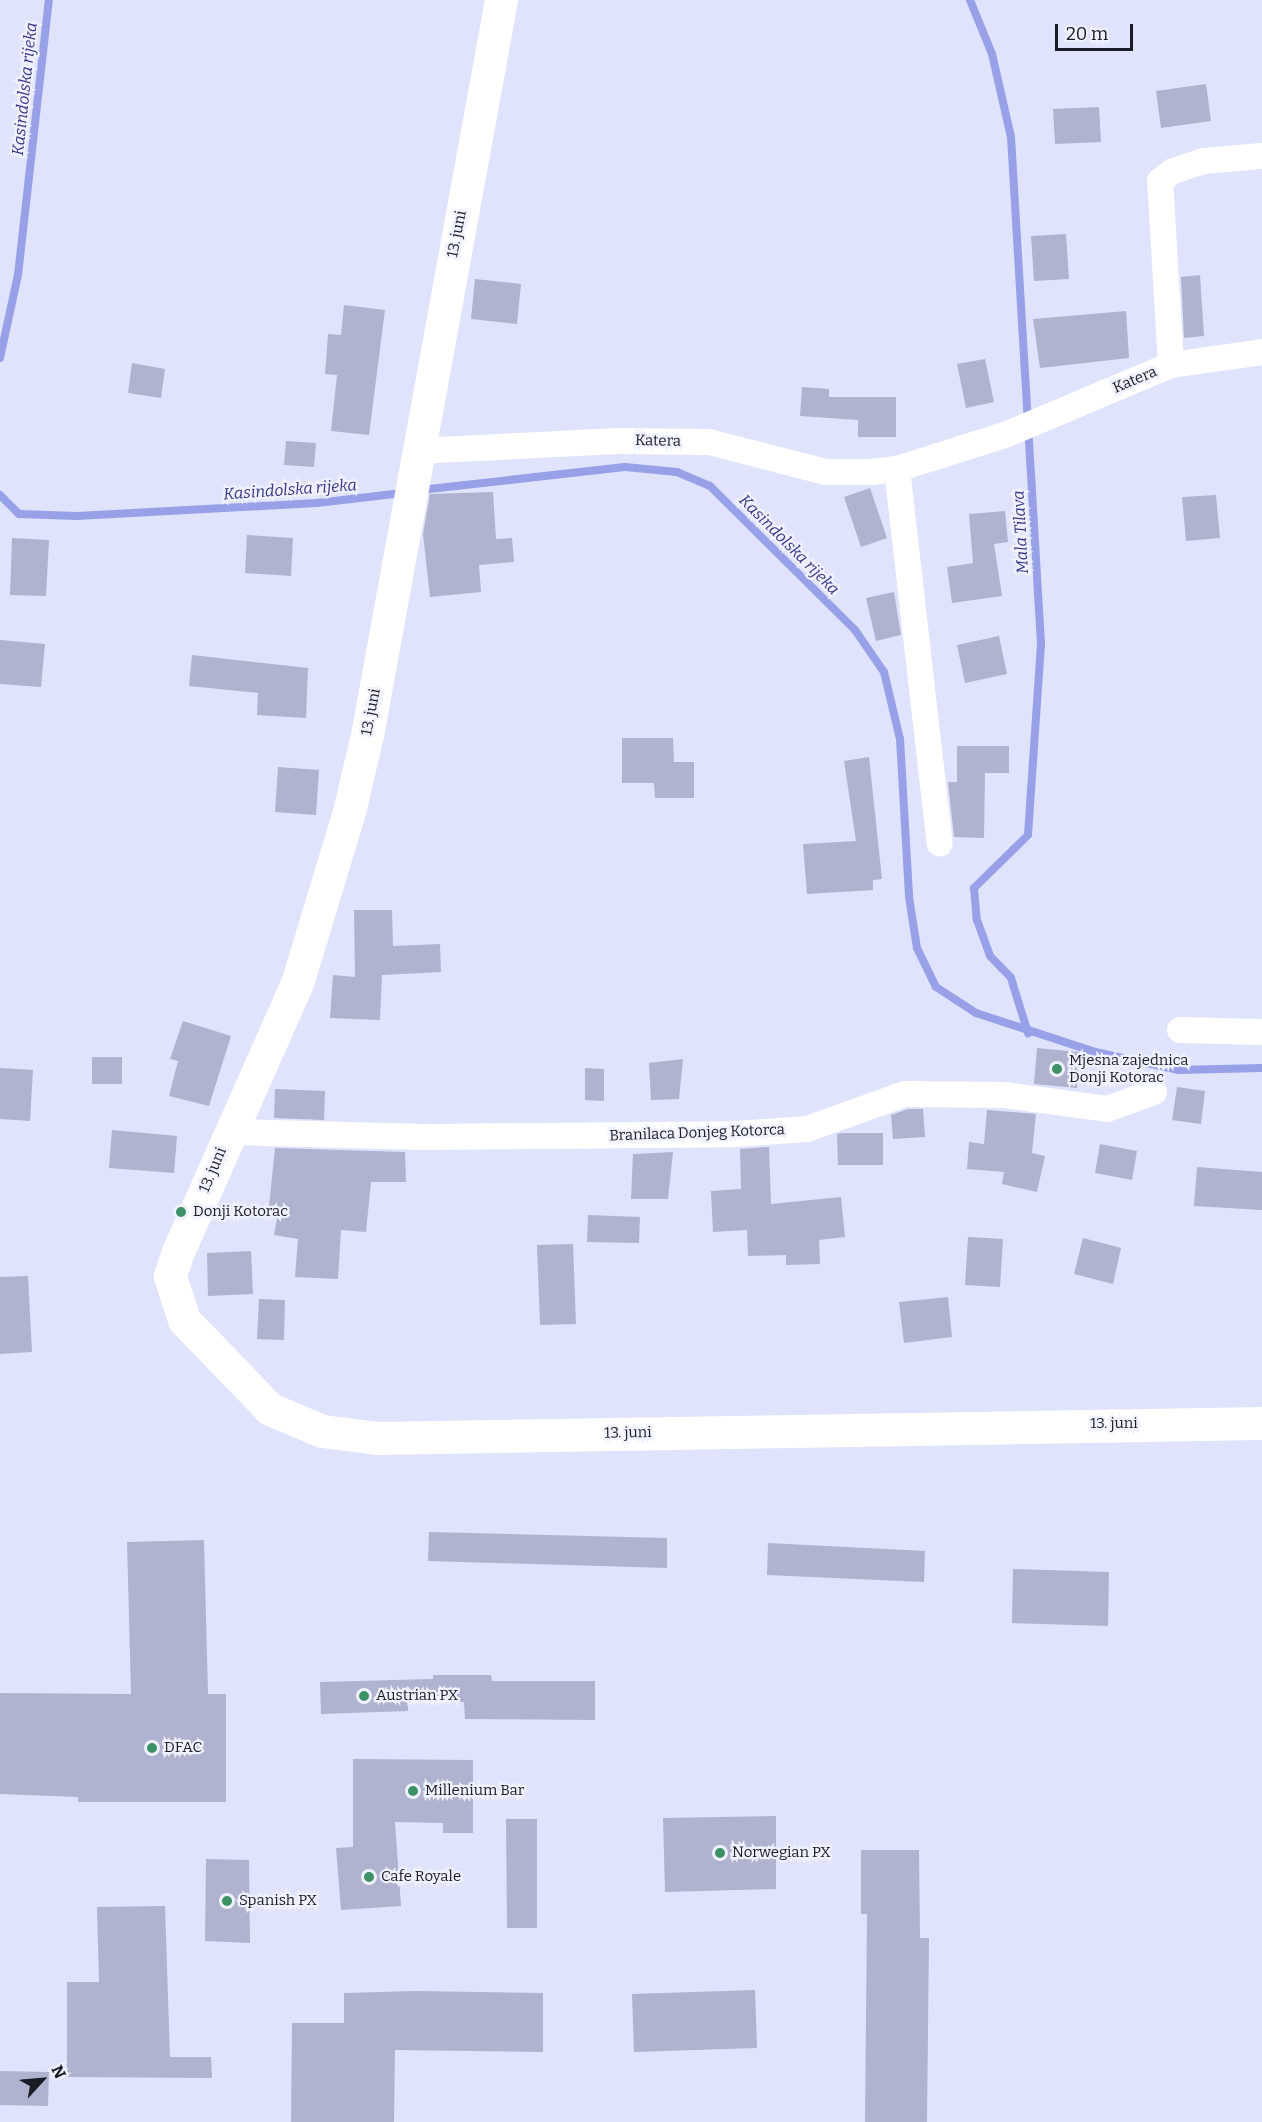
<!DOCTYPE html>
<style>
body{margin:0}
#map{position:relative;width:1262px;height:2122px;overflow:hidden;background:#dfe3fb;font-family:Bitter,serif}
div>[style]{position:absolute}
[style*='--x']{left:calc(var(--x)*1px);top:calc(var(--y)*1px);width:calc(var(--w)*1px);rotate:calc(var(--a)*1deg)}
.stream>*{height:8px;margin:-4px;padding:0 4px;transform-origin:4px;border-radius:4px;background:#98a0e8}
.building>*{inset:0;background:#afb3cf}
.minor>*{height:26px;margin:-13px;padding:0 13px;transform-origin:13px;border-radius:13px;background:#fff}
.tertiary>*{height:33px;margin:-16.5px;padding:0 16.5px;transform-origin:16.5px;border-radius:16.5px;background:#fff}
.dots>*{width:16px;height:16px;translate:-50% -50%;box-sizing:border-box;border:3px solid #eff1fd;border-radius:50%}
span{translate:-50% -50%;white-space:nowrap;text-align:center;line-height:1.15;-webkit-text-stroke:4.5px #eff1fd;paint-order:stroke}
.street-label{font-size:15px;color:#191b25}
.poi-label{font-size:15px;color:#191b25}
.left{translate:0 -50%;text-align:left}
.water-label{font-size:16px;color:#363588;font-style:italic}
.north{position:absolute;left:12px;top:2050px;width:60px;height:60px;-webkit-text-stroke:4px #eff1fd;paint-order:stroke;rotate:64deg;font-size:16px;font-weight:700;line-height:24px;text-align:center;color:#191b25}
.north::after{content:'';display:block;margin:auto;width:21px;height:27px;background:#191b25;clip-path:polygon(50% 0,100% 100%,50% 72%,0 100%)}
.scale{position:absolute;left:1055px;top:24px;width:78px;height:27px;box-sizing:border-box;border:3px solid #191b25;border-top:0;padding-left:8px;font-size:18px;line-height:21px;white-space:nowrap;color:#191b25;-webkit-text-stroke:4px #eff1fd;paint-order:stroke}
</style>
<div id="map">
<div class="stream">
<div style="--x:970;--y:0;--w:58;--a:67.8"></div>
<div style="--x:992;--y:54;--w:85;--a:77.1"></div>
<div style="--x:1011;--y:137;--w:508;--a:86.61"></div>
<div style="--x:1041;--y:644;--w:191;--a:93.9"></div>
<div style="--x:1028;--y:835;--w:76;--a:135.5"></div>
<div style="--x:974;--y:888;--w:32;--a:85"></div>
<div style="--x:977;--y:920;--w:38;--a:70"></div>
<div style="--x:990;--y:956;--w:30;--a:46"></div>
<div style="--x:1011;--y:978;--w:58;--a:72.8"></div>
<div style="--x:0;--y:358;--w:85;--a:-77.8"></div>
<div style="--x:18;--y:275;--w:277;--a:-83.6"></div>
<div style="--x:420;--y:490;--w:206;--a:-6.4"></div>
<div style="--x:625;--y:467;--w:52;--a:5.5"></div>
<div style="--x:677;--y:472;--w:36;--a:23"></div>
<div style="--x:710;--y:486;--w:204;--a:44.8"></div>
<div style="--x:855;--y:630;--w:51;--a:55.4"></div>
<div style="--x:884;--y:672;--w:69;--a:76.6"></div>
<div style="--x:900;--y:739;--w:158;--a:86.7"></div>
<div style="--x:909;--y:897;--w:52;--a:81.1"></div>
<div style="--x:917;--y:948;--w:43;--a:64"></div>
<div style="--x:936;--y:987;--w:48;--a:33"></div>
<div style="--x:976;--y:1013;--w:125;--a:18.1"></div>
<div style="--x:1095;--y:1052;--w:85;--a:12.2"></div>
<div style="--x:1178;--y:1070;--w:84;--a:-1.4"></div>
<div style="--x:0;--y:495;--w:27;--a:45"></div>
<div style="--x:19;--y:514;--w:58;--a:2"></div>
<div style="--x:77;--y:516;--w:240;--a:-3.1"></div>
<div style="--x:317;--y:503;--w:86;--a:-6.7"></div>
</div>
<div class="building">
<div style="clip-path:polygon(1206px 84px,1211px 121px,1161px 128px,1156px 91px)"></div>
<div style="clip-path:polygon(1099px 107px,1101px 142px,1055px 144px,1053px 109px)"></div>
<div style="clip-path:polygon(1066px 234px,1069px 279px,1034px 281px,1031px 236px)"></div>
<div style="clip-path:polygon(1200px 275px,1204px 336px,1184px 338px,1181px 277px)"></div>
<div style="clip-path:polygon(475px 279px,521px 284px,517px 324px,471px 319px)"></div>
<div style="clip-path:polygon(344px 305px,385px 310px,369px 435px,331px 431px,337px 375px,325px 374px,328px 334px,341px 335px)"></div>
<div style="clip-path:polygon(1126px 311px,1129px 358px,1040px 368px,1033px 319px)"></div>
<div style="clip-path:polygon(985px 359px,994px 402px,966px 408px,957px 364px)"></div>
<div style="clip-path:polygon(132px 363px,165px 369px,161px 398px,128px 393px)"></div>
<div style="clip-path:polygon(802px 387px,829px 389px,829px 397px,896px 397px,896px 437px,858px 437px,858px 420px,800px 416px)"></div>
<div style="clip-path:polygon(286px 441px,316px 443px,314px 467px,284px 465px)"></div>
<div style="clip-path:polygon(870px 488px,887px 538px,861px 547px,844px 497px)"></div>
<div style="clip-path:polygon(493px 492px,496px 539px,512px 538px,514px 562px,479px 565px,481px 592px,430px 597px,423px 534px,430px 494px)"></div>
<div style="clip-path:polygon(1216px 495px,1220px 538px,1186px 541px,1182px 497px)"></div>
<div style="clip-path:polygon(1005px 511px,1008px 542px,994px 544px,1002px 596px,952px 603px,947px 567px,973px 563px,969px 514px)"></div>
<div style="clip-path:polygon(247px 535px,293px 538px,291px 576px,245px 573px)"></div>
<div style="clip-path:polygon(12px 538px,49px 540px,46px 596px,10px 595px)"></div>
<div style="clip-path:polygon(894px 592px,901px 635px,876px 641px,866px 598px)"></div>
<div style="clip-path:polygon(999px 636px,1007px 674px,965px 683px,957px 645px)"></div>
<div style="clip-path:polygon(0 640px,45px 644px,41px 687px,0 684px)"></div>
<div style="clip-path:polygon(192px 655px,308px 668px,306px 718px,257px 715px,258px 693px,189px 686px)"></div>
<div style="clip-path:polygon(622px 738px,673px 738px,674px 762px,694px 762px,694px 798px,655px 798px,654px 783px,622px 783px)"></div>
<div style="clip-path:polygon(957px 746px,1009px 746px,1009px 773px,985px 773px,984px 838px,954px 837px,948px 782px,957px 782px)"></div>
<div style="clip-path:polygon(869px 757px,882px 879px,873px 880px,873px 890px,807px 894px,803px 844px,856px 841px,844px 761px)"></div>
<div style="clip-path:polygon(278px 767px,319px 770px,316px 815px,275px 812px)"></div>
<div style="clip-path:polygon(354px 910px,392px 910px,393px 946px,440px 944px,441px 972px,382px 975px,380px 1020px,330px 1018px,333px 975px,355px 977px)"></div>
<div style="clip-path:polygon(183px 1021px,231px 1036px,209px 1106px,169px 1096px,178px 1061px,170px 1059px)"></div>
<div style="clip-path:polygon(1037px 1048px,1079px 1052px,1077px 1088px,1034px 1084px)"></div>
<div style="clip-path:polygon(92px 1057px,122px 1057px,122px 1084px,92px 1084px)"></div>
<div style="clip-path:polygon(683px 1059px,679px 1099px,651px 1100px,649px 1063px)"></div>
<div style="clip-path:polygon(0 1068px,33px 1070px,30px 1121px,0 1119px)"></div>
<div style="clip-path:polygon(585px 1068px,604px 1069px,604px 1101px,585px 1100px)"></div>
<div style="clip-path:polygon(1177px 1087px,1205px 1091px,1201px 1124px,1172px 1120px)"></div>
<div style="clip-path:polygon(275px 1089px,325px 1091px,324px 1120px,274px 1118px)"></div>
<div style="clip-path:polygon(908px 1109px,923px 1109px,925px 1137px,893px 1139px,891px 1115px)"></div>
<div style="clip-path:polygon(987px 1110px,1036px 1114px,1032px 1153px,1045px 1156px,1037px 1192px,1002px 1184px,1004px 1172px,967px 1169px,969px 1142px,984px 1144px)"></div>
<div style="clip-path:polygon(112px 1130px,177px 1136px,174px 1173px,109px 1168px)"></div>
<div style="clip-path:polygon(841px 1133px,883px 1133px,883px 1165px,838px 1165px,837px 1134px)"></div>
<div style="clip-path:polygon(1100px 1144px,1137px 1151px,1132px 1180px,1095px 1173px)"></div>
<div style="clip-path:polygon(769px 1147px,771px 1204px,841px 1197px,845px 1237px,819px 1240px,820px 1264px,786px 1265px,786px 1255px,748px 1256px,747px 1230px,713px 1232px,711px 1191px,741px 1189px,740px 1149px)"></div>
<div style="clip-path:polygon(275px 1148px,405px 1152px,406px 1182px,371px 1182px,366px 1232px,341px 1230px,338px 1279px,295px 1277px,298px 1239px,274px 1235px,279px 1207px,269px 1206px)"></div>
<div style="clip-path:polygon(673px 1152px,668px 1199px,631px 1199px,633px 1154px)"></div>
<div style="clip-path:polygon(1197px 1167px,1262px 1172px,1262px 1210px,1194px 1206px)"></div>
<div style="clip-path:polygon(588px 1215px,640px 1217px,639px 1243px,587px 1242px)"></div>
<div style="clip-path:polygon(968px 1237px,1003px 1239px,1000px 1287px,965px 1285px)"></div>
<div style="clip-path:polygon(1083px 1238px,1121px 1248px,1113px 1284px,1074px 1274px)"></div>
<div style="clip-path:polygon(573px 1244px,576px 1324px,540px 1325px,537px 1245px)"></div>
<div style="clip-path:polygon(251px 1251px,253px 1294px,208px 1296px,207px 1253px)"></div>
<div style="clip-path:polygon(28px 1276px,32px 1352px,0 1354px,0 1277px)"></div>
<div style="clip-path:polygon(948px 1297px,952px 1337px,904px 1343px,899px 1302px)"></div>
<div style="clip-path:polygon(259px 1299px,285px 1300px,284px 1340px,257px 1339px)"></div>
<div style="clip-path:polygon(429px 1532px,667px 1538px,667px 1568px,428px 1561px)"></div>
<div style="clip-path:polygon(204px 1540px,208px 1694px,226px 1694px,226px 1802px,78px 1802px,78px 1797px,0 1794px,0 1693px,131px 1694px,127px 1542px)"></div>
<div style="clip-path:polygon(768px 1543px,925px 1551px,924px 1582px,767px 1575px)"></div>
<div style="clip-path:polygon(1013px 1569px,1109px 1572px,1108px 1626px,1012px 1623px)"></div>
<div style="clip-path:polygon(433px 1675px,491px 1675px,492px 1681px,595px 1681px,595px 1720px,465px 1719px,464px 1702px,408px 1701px,408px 1711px,321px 1714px,320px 1682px,433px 1679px)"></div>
<div style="clip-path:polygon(353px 1759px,473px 1760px,473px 1833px,443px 1833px,443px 1823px,395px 1822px,401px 1906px,341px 1910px,336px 1848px,353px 1847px)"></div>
<div style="clip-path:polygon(776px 1816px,776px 1889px,665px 1892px,663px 1818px)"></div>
<div style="clip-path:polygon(506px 1819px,537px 1819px,537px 1928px,507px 1928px)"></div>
<div style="clip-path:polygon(861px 1850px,919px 1850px,920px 1938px,929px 1938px,927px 2122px,865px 2122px,867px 1914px,861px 1914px)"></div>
<div style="clip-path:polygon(206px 1859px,249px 1860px,250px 1943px,205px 1941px)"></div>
<div style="clip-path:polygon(165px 1906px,170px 2057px,211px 2057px,212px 2078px,67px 2077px,67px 1982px,99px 1982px,97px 1907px)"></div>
<div style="clip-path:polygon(755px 1990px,757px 2048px,634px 2052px,632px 1994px)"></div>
<div style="clip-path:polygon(416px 1991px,543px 1993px,543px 2052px,395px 2050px,394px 2122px,291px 2122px,292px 2023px,344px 2023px,344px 1993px)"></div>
<div style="clip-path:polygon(0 2071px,49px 2072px,48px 2106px,0 2105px)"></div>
</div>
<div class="minor">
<div style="--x:1171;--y:365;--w:184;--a:-93.4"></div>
<div style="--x:1160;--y:181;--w:16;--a:-38"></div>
<div style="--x:1173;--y:171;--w:32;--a:-18"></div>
<div style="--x:1203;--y:161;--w:59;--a:-4.8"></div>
<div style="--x:416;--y:451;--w:203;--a:-2.8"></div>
<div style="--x:619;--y:441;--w:90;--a:0.6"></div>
<div style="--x:709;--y:442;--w:121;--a:14.4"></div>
<div style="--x:826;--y:472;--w:45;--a:0"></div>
<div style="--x:871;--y:472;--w:26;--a:-7"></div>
<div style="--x:897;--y:469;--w:113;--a:-17.5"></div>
<div style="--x:1005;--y:435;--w:180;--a:-22.9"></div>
<div style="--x:1171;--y:365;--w:92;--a:-8.1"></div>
<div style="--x:897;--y:469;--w:377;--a:83.5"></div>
<div style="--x:1180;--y:1030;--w:82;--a:1.4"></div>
<div style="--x:230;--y:1132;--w:186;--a:1.5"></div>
<div style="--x:416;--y:1137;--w:320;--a:-0.5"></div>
<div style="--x:736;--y:1134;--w:71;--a:-4"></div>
<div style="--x:807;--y:1129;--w:104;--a:-19.7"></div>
<div style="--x:905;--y:1094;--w:100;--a:0.6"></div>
<div style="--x:1005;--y:1095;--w:103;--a:7.8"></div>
<div style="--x:1107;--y:1109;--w:50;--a:-19.9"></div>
</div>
<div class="tertiary">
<div style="--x:501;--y:0;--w:742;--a:100.33"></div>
<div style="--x:368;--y:730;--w:80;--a:103"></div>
<div style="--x:350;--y:808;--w:183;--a:106.8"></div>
<div style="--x:297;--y:983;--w:296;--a:113.9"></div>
<div style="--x:177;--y:1254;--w:23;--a:108"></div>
<div style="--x:170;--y:1276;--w:46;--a:72.3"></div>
<div style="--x:184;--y:1320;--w:124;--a:46"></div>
<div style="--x:270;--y:1409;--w:56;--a:22.9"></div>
<div style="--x:322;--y:1431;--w:55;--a:7.3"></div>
<div style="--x:377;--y:1438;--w:885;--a:-0.97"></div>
</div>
<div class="dots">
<div style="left:1057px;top:1069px;background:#3c9265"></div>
<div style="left:181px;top:1212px;background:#3c9265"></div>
<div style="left:364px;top:1696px;background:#3c9265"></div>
<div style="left:152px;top:1748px;background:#3c9265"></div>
<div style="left:413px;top:1791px;background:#3c9265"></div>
<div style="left:720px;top:1853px;background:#3c9265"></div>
<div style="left:369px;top:1877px;background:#3c9265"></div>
<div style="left:227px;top:1901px;background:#3c9265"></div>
</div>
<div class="street-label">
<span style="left:457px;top:234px;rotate:-79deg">13. juni</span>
<span style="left:1135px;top:380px;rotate:-23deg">Katera</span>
<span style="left:658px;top:441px;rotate:1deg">Katera</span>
<span style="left:371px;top:712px;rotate:-79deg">13. juni</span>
<span style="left:697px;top:1133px;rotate:-2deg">Branilaca Donjeg Kotorca</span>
<span style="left:213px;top:1170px;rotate:-67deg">13. juni</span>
<span style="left:1114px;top:1424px">13. juni</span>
<span style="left:628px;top:1433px;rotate:-1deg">13. juni</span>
</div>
<div class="poi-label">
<span class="left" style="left:1069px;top:1069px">Mjesna zajednica<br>Donji Kotorac</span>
<span class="left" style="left:193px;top:1212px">Donji Kotorac</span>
<span class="left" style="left:376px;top:1696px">Austrian PX</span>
<span class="left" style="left:164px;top:1748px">DFAC</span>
<span class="left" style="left:425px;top:1791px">Millenium Bar</span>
<span class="left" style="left:732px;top:1853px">Norwegian PX</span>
<span class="left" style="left:381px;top:1877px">Cafe Royale</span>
<span class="left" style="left:239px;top:1901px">Spanish PX</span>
</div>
<div class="water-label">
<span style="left:25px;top:89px;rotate:-84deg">Kasindolska rijeka</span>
<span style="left:290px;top:490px;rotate:-4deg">Kasindolska rijeka</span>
<span style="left:1021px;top:532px;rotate:-93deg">Mala Tilava</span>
<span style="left:789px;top:545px;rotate:45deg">Kasindolska rijeka</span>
</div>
<div class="north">N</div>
<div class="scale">20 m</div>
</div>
